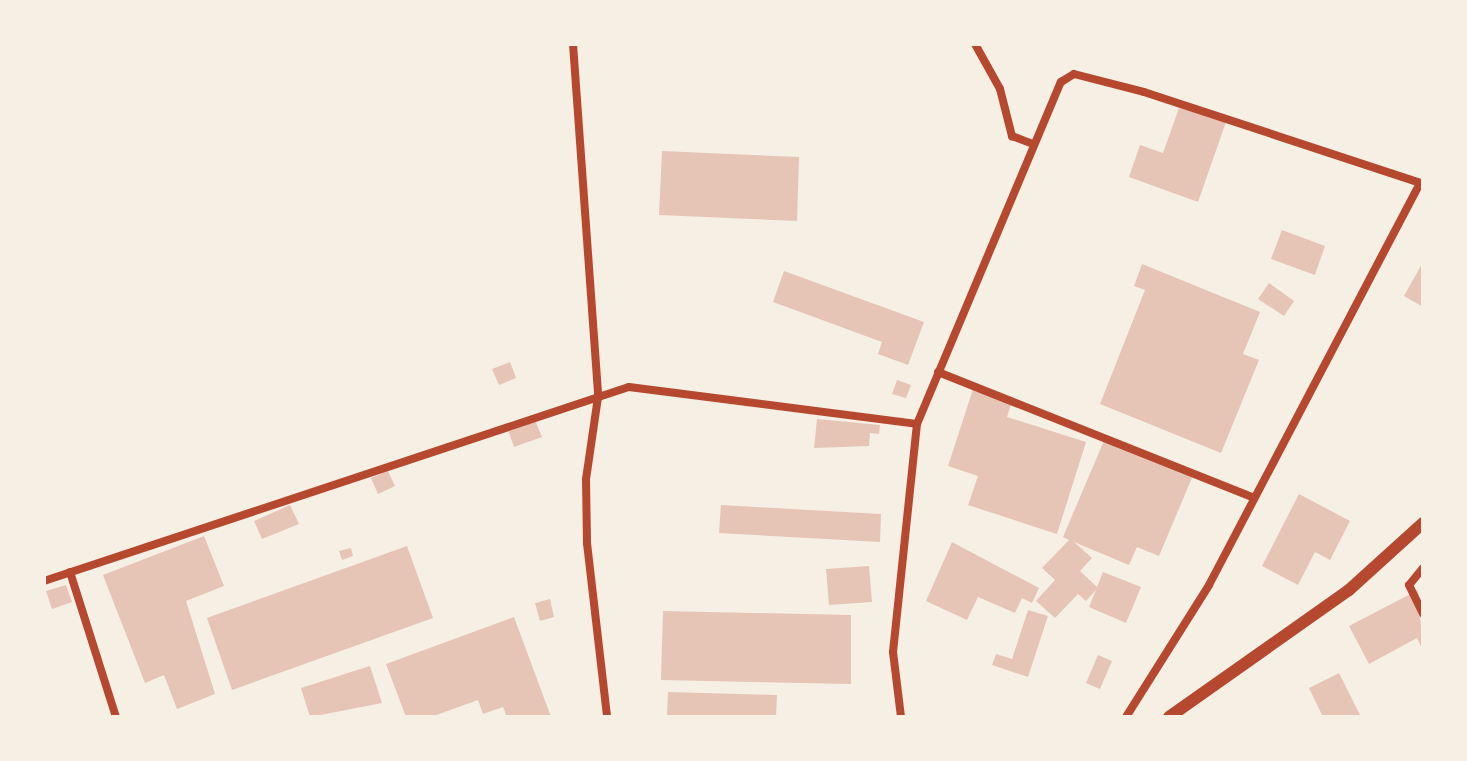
<!DOCTYPE html>
<style>
body{margin:0}
#map{position:relative;width:1467px;height:761px;overflow:hidden;background:#f6efe4;font-family:Montserrat,sans-serif}
div>[style]{position:absolute}
[style*='--x']{left:calc(var(--x)*1px);top:calc(var(--y)*1px);width:calc(var(--w)*1px);rotate:calc(var(--a)*1deg)}
.building>*{inset:0;background:#e6c5b7}
.minor>*{height:8px;margin:-4px;padding:0 4px;transform-origin:4px;border-radius:4px;background:#b5482f}
.secondary>*{height:12px;margin:-6px;padding:0 6px;transform-origin:6px;border-radius:6px;background:#b5482f}
span{translate:-50% -50%;white-space:nowrap;text-align:center;line-height:1.15;-webkit-text-stroke:6px #f6efe4;paint-order:stroke}
.frame{position:absolute;inset:0;border:46px solid #f6efe4;pointer-events:none}
</style>
<div id="map">
<div class="building">
<div style="clip-path:polygon(1179px 108px,1227px 119px,1198px 202px,1129px 177px,1140px 145px,1163px 153px)"></div>
<div style="clip-path:polygon(662px 151px,799px 157px,797px 221px,659px 215px)"></div>
<div style="clip-path:polygon(1282px 230px,1325px 246px,1315px 275px,1271px 259px)"></div>
<div style="clip-path:polygon(1423px 262px,1423px 307px,1404px 296px)"></div>
<div style="clip-path:polygon(1142px 264px,1260px 312px,1243px 354px,1259px 360px,1221px 453px,1100px 404px,1145px 290px,1134px 286px)"></div>
<div style="clip-path:polygon(784px 271px,924px 322px,908px 365px,878px 354px,882px 342px,773px 302px)"></div>
<div style="clip-path:polygon(1269px 283px,1294px 301px,1284px 316px,1258px 299px)"></div>
<div style="clip-path:polygon(510px 362px,516px 378px,499px 385px,492px 369px)"></div>
<div style="clip-path:polygon(897px 380px,911px 385px,906px 398px,892px 394px)"></div>
<div style="clip-path:polygon(974px 386px,1013px 398px,1007px 417px,1086px 442px,1057px 534px,968px 505px,978px 476px,948px 466px)"></div>
<div style="clip-path:polygon(817px 419px,880px 425px,879px 434px,870px 433px,869px 446px,814px 448px)"></div>
<div style="clip-path:polygon(535px 420px,542px 437px,514px 447px,508px 430px)"></div>
<div style="clip-path:polygon(1106px 436px,1194px 473px,1159px 556px,1137px 547px,1129px 565px,1074px 542px,1092px 558px,1080px 571px,1097px 587px,1103px 572px,1141px 587px,1126px 623px,1089px 607px,1096px 590px,1086px 601px,1078px 594px,1055px 618px,1036px 601px,1055px 580px,1042px 568px,1069px 540px,1063px 537px)"></div>
<div style="clip-path:polygon(388px 471px,395px 486px,378px 494px,371px 478px)"></div>
<div style="clip-path:polygon(1299px 494px,1350px 521px,1330px 560px,1315px 552px,1298px 585px,1262px 566px)"></div>
<div style="clip-path:polygon(290px 505px,299px 524px,262px 539px,254px 521px)"></div>
<div style="clip-path:polygon(721px 505px,881px 514px,880px 542px,719px 533px)"></div>
<div style="clip-path:polygon(204px 536px,224px 586px,186px 601px,215px 694px,177px 709px,164px 675px,145px 683px,103px 575px)"></div>
<div style="clip-path:polygon(952px 542px,1039px 588px,1032px 603px,1022px 598px,1015px 613px,978px 597px,967px 620px,926px 601px)"></div>
<div style="clip-path:polygon(407px 546px,433px 618px,232px 690px,207px 618px)"></div>
<div style="clip-path:polygon(351px 548px,353px 556px,342px 560px,339px 551px)"></div>
<div style="clip-path:polygon(869px 566px,872px 602px,829px 605px,826px 569px)"></div>
<div style="clip-path:polygon(66px 585px,72px 602px,52px 609px,46px 591px)"></div>
<div style="clip-path:polygon(1418px 590px,1423px 651px,1417px 638px,1369px 664px,1349px 626px)"></div>
<div style="clip-path:polygon(550px 599px,554px 617px,540px 621px,535px 603px)"></div>
<div style="clip-path:polygon(1028px 610px,1048px 616px,1028px 677px,992px 665px,996px 654px,1012px 659px)"></div>
<div style="clip-path:polygon(663px 611px,851px 615px,851px 684px,661px 680px)"></div>
<div style="clip-path:polygon(514px 617px,551px 717px,507px 717px,503px 707px,483px 714px,478px 700px,431px 717px,406px 717px,386px 664px)"></div>
<div style="clip-path:polygon(1098px 655px,1112px 661px,1100px 689px,1086px 683px)"></div>
<div style="clip-path:polygon(370px 666px,382px 703px,310px 717px,301px 688px)"></div>
<div style="clip-path:polygon(1339px 673px,1361px 717px,1323px 717px,1309px 688px)"></div>
<div style="clip-path:polygon(668px 692px,777px 695px,776px 717px,667px 717px)"></div>
</div>
<div class="minor">
<div style="--x:573;--y:44;--w:354;--a:85.9"></div>
<div style="--x:598;--y:397;--w:83;--a:98.3"></div>
<div style="--x:586;--y:479;--w:64;--a:89.1"></div>
<div style="--x:587;--y:543;--w:175;--a:83.4"></div>
<div style="--x:975;--y:44;--w:51;--a:60.9"></div>
<div style="--x:1000;--y:89;--w:49;--a:75.7"></div>
<div style="--x:1012;--y:136;--w:22;--a:21"></div>
<div style="--x:938;--y:372;--w:340;--a:21.7"></div>
<div style="--x:1423;--y:568;--w:22;--a:129"></div>
<div style="--x:1409;--y:585;--w:32;--a:64"></div>
<div style="--x:70;--y:572;--w:152;--a:72.4"></div>
<div style="--x:44;--y:581;--w:616;--a:-18.35"></div>
<div style="--x:629;--y:387;--w:290;--a:7.3"></div>
<div style="--x:901;--y:717;--w:65;--a:-97"></div>
<div style="--x:893;--y:652;--w:229;--a:-84"></div>
<div style="--x:917;--y:424;--w:371;--a:-67.2"></div>
<div style="--x:1061;--y:82;--w:15;--a:-32"></div>
<div style="--x:1074;--y:74;--w:72;--a:14.4"></div>
<div style="--x:1144;--y:92;--w:294;--a:18.2"></div>
<div style="--x:1126;--y:717;--w:156;--a:-57.8"></div>
<div style="--x:1209;--y:585;--w:454;--a:-62.3"></div>
</div>
<div class="secondary">
<div style="--x:1169;--y:717;--w:220;--a:-35.2"></div>
<div style="--x:1349;--y:590;--w:100;--a:-42.2"></div>
</div>
<div class="frame"></div>
</div>
